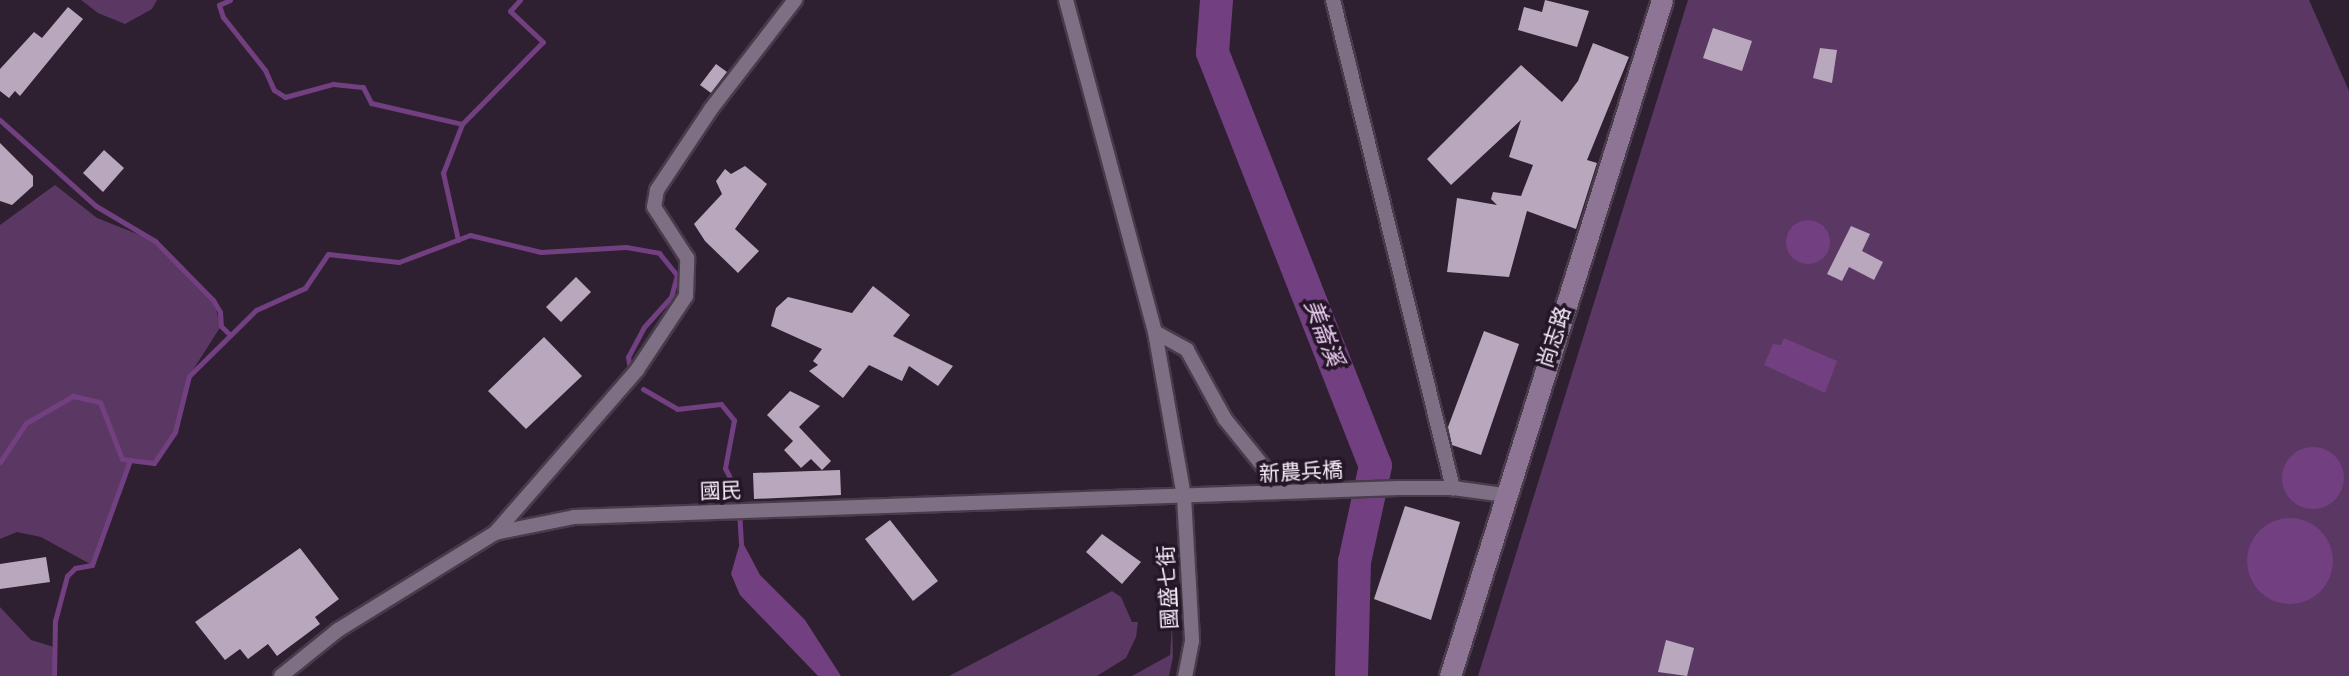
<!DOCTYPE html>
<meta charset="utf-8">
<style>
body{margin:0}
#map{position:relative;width:2349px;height:676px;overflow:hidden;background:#2e2031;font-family:Signika,"Noto Sans TC",sans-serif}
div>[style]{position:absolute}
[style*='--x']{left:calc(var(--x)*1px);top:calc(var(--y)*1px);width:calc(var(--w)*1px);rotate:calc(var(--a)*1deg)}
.green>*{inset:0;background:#5a3863}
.water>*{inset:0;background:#723f80}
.round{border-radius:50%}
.stream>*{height:5px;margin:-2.5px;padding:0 2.5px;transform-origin:2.5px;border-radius:2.5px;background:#723f80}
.river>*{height:33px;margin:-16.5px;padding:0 16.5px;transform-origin:16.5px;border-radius:16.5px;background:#723f80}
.building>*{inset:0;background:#b8a7bd}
.roads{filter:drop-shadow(2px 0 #483b4a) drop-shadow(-2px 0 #483b4a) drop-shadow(0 2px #483b4a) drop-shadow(0 -2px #483b4a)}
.street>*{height:14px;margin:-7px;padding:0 7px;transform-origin:7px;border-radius:7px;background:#7f6f84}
.secondary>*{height:21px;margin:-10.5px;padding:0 10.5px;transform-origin:10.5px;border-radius:10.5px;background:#8e7495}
span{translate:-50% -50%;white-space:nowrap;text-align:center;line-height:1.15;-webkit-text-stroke:7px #241627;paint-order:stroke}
.street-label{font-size:21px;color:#f7edf9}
.water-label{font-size:23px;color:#edcff4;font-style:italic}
</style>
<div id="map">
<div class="green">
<div style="clip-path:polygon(81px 0,157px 0,152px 9px,125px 24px,98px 13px)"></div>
<div style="clip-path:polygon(1688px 0,2309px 0,2349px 91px,2349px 676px,1478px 676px)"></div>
<div style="clip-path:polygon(55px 185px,97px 218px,155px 241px,213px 300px,221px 326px,189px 376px,175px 432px,154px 463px,129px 461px,92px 565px,41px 537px,17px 532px,0 539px,0 225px)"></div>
<div style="clip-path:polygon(1112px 591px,1121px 597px,1132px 622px,1138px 622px,1136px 637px,1126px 658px,1097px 676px,949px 676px)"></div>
<div style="clip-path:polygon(0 607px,31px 640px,54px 647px,54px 676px,0 676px)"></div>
<div style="clip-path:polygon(1172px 623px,1173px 657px,1169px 676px,1132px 676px,1170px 655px)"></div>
</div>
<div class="water">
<div class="round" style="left:1786px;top:220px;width:44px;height:44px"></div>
<div style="clip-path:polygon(1784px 338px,1837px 361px,1825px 393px,1764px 365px,1773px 344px,1781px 345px)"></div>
<div class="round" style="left:2282px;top:447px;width:62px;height:62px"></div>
<div class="round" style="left:2247px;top:518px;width:86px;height:86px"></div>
<div style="clip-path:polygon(741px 539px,760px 575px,805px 620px,841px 676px,818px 676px,740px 595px,731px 574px)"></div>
</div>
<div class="stream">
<div style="--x:230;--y:0;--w:12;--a:156"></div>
<div style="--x:219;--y:5;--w:13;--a:72"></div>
<div style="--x:223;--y:17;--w:68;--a:51.6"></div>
<div style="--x:265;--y:70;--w:22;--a:66"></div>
<div style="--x:274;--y:90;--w:13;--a:32"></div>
<div style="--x:285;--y:97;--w:50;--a:-15.2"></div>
<div style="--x:333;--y:84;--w:30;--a:6"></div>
<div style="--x:363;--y:87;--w:18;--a:63"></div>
<div style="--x:371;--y:103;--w:93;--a:13"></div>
<div style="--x:0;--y:120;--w:129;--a:41.9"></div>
<div style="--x:96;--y:206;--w:69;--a:30.7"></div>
<div style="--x:155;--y:241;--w:83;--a:45.5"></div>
<div style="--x:213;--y:300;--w:14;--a:60"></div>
<div style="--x:220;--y:312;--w:14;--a:86"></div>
<div style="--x:221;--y:326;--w:11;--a:45"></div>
<div style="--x:458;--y:240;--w:69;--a:-102.6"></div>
<div style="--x:443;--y:173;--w:53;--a:-68.8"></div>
<div style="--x:462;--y:124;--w:115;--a:-45.4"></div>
<div style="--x:543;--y:42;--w:45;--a:-136.8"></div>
<div style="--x:510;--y:11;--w:15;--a:-48"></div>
<div style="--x:643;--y:389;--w:39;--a:30"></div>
<div style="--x:677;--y:409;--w:44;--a:-6.5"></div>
<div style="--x:721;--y:404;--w:21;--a:51"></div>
<div style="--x:734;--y:420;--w:49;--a:100.6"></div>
<div style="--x:725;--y:468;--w:29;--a:63"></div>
<div style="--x:738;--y:494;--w:49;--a:86.5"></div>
<div style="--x:0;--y:462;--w:47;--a:-56.3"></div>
<div style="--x:26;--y:423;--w:54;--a:-29.9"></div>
<div style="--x:73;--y:396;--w:28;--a:13"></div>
<div style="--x:100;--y:402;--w:61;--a:68.9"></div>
<div style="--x:122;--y:459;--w:32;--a:7"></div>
<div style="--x:154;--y:463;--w:37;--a:-56"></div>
<div style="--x:175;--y:432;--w:58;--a:-76"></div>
<div style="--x:189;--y:376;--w:94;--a:-44.6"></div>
<div style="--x:256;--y:310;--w:54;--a:-24.2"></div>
<div style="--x:305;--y:288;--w:41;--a:-55.9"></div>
<div style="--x:328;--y:254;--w:71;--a:6.4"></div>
<div style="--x:399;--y:262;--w:76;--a:-20.8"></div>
<div style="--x:470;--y:235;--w:73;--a:13.5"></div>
<div style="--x:541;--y:252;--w:85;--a:-3.4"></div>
<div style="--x:626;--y:247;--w:34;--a:10"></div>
<div style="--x:659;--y:253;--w:28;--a:51"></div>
<div style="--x:677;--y:275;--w:23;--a:105"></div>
<div style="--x:671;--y:297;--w:40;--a:132"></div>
<div style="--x:644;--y:327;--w:34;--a:118"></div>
<div style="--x:628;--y:357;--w:11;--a:80"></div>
<div style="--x:54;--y:676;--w:55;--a:-89"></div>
<div style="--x:55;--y:621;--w:47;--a:-75.1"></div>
<div style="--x:67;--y:576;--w:11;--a:-45"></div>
<div style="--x:75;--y:568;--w:17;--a:-10"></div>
<div style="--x:92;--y:565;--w:112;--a:-70.1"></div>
</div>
<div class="river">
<div style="--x:1216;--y:0;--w:52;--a:94.4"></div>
<div style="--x:1212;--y:52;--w:444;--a:68.5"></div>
<div style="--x:1375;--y:465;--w:98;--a:102.3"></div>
<div style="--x:1354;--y:561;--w:115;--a:91.5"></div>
</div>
<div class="building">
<div style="clip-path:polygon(1545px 0,1589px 11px,1577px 47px,1518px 30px,1524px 7px,1542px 12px)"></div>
<div style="clip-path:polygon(68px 7px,83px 19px,20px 96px,15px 91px,9px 98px,0 91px,0 69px,34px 32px,42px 38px)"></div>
<div style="clip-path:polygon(1713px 28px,1752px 41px,1742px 71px,1703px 58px)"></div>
<div style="clip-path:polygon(1593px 43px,1629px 57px,1587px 160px,1597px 163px,1576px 229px,1527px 211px,1509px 277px,1447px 272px,1457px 198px,1497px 205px,1491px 199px,1493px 192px,1521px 196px,1533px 165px,1509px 157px,1521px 120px,1451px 185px,1427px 159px,1521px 65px,1562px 102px,1578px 81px)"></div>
<div style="clip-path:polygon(1820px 48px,1837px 50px,1832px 83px,1813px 78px)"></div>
<div style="clip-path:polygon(716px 64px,727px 72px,711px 93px,700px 85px)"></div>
<div style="clip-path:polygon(0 143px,33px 176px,33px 186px,12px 205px,0 201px)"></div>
<div style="clip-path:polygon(104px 150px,124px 168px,103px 192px,83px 173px)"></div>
<div style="clip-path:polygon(745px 166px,767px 184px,735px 229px,759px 251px,738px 273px,705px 241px,694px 224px,722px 194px,716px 181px,725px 169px,731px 174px)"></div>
<div style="clip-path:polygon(1851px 226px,1870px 234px,1862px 251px,1883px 262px,1874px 280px,1849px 267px,1842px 281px,1827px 274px)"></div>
<div style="clip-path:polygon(576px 277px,591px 292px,561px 322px,546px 307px)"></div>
<div style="clip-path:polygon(873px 286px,910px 315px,893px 336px,953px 366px,938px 386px,909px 366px,902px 381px,869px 365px,843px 398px,809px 371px,818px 365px,813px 361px,822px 349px,771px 326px,776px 308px,788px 297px,852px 313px)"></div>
<div style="clip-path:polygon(1484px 331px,1519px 344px,1481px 455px,1452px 445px,1448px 427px)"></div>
<div style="clip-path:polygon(544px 337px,582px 376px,526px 429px,488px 391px)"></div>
<div style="clip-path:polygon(790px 391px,820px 406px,799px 427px,831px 461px,822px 470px,811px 459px,801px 468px,784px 450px,793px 441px,767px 415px)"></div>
<div style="clip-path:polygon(840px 470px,841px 495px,754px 499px,753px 473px)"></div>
<div style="clip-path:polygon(1405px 506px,1460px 522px,1431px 620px,1374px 599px)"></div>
<div style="clip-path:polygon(890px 520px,938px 581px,913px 601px,865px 539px)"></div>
<div style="clip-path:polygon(1102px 534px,1141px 562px,1122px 584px,1086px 552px)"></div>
<div style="clip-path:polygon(300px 548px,339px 599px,315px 617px,320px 624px,277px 656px,268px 644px,248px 659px,240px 649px,225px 660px,195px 622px)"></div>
<div style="clip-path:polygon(46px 557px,50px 582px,0 589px,0 564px)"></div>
<div style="clip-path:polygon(1666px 640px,1694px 648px,1687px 676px,1658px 672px)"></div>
</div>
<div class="roads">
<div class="street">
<div style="--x:1066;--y:0;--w:344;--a:75"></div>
<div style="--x:1155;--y:332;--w:167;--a:80"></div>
<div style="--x:1184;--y:496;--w:145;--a:86.8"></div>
<div style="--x:1192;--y:641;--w:36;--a:101"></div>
<div style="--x:1333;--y:0;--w:503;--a:76.18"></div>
<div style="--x:1155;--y:332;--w:37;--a:29"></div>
<div style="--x:1187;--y:350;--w:79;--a:61.2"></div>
<div style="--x:1225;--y:419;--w:73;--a:51.1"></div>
<div style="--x:495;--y:533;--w:216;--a:-48.9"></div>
<div style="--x:637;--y:370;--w:89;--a:-56.5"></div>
<div style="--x:686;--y:296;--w:38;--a:-88"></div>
<div style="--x:687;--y:258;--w:61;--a:-122.9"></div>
<div style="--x:654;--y:207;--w:17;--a:-80"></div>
<div style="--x:657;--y:190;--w:97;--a:-56.3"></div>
<div style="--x:711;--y:109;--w:138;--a:-52.4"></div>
<div style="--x:281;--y:676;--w:73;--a:-38.9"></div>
<div style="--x:338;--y:630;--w:185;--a:-31.7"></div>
<div style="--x:495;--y:533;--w:81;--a:-11.4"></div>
<div style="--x:574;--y:517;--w:825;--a:-2.02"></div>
<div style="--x:1398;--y:488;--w:55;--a:0"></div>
<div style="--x:1453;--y:488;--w:51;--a:7.8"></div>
</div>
<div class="secondary">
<div style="--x:1450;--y:676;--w:708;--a:-72.59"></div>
</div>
</div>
<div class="street-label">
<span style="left:1554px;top:337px;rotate:-72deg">尚志路</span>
<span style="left:1301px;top:472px;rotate:-3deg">新農兵橋</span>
<span style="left:721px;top:491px;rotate:-2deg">國民</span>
<span style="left:1168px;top:587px;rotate:-93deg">國盛七街</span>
</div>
<div class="water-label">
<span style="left:1323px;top:333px;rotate:69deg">美崙溪</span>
</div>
</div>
